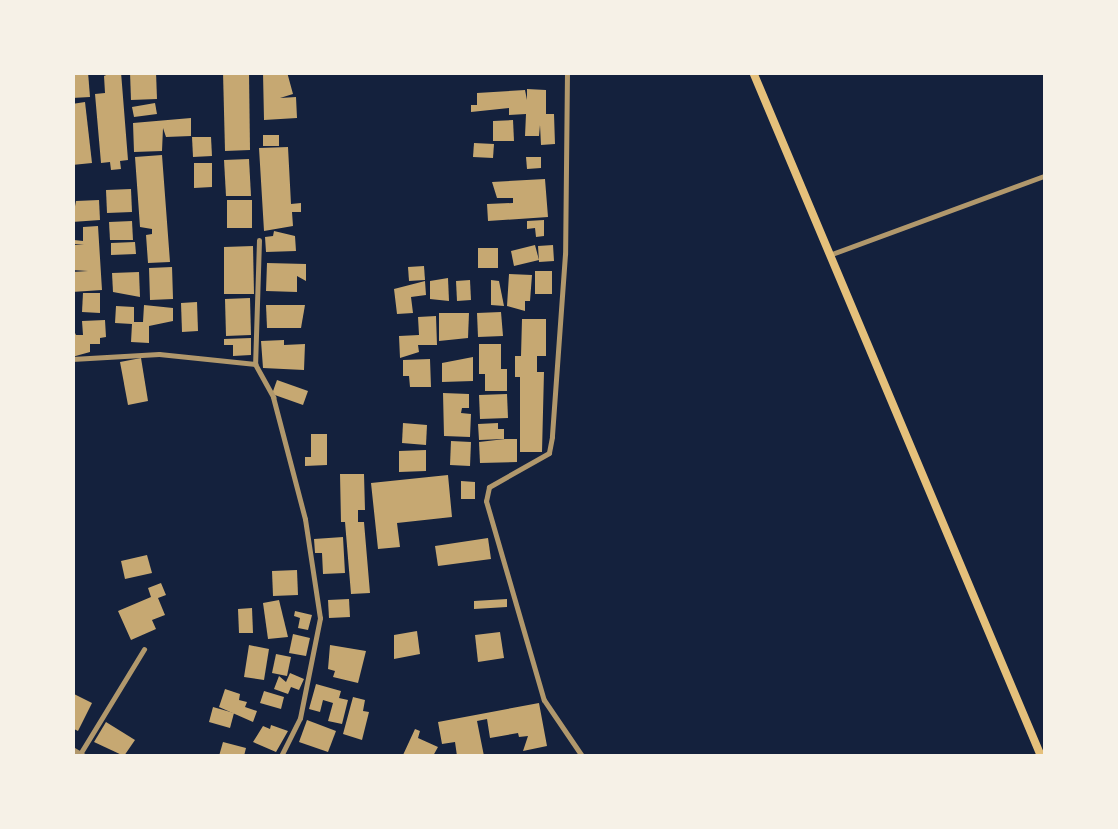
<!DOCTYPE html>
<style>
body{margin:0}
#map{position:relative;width:1118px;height:829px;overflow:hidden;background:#14213d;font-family:"Noto Sans",sans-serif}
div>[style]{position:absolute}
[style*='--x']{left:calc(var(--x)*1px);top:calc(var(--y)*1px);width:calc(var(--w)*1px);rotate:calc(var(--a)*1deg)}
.building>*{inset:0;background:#c6a872}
.minor>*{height:5px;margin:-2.5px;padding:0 2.5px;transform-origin:2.5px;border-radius:2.5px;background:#b1986c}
.secondary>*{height:8px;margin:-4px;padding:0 4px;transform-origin:4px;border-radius:4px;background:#e5c07b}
span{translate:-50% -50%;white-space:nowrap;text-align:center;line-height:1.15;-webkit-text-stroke:9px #f6f1e7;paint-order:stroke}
.frame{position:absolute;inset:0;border:75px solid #f6f1e7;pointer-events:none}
</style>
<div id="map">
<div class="building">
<div style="clip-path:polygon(82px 72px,88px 72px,90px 97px,72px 98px,72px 73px)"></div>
<div style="clip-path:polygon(113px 72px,121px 72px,128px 160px,120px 161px,121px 169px,111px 170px,110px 162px,101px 163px,95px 94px,105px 93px,104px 76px)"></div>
<div style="clip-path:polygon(130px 72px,156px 72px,157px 99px,131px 100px)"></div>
<div style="clip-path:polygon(223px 72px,249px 72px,250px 150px,225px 151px)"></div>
<div style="clip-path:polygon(287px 72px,293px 94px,280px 98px,296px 97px,297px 118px,264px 120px,263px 73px)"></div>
<div style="clip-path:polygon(527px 89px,546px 90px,546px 114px,554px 114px,555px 144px,541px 145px,540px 125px,539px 136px,525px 136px,526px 114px,509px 115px,509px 108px,471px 112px,471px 105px,477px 105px,477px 93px,525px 90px,527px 100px)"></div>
<div style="clip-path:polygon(85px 102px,92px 163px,72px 165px,72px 104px)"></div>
<div style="clip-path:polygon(155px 103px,157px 114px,134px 117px,132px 107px)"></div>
<div style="clip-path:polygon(191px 118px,191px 136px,166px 137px,163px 128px,162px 151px,134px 152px,133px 123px)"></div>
<div style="clip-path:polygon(513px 120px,514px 141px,493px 141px,493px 121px)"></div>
<div style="clip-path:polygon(263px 135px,279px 135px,279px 146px,263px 146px)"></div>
<div style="clip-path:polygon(192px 137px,211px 137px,212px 156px,193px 157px)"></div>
<div style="clip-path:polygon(474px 143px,494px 144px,493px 158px,473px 157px)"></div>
<div style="clip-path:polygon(288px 147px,291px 204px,301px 203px,301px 212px,292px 212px,293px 226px,264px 231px,259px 148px)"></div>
<div style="clip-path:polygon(162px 155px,170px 262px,148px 263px,146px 235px,152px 234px,152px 229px,140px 227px,135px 157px)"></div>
<div style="clip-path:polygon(526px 157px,541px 157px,541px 168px,527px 169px)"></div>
<div style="clip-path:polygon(249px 159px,251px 196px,226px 196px,224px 160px)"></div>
<div style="clip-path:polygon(194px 163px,212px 163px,212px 187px,194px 188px)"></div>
<div style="clip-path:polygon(545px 179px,548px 217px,488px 221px,487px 204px,513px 203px,513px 198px,497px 198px,492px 182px)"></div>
<div style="clip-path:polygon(131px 189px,132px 212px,107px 213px,106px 190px)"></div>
<div style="clip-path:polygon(99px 200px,100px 220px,72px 222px,76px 201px)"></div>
<div style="clip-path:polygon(227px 200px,252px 200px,252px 228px,227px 228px)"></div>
<div style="clip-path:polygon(544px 220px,544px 236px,536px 237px,535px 228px,527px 229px,527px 221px)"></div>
<div style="clip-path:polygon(132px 221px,133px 240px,110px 240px,109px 222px)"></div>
<div style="clip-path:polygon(98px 226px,102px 290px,72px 292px,72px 272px,88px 271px,72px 270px,72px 245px,84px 245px,74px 244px,74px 240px,83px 241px,83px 227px)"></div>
<div style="clip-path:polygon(274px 231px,295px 236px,296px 251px,266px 252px,265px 237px,273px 236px)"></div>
<div style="clip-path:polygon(135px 242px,136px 254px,111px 255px,111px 243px)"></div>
<div style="clip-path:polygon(535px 245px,539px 260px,514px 266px,511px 251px)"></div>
<div style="clip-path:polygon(553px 245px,554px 261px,539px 262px,538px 246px)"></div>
<div style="clip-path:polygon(253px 246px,254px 294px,224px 294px,224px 247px)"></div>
<div style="clip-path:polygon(478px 248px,498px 248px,498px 268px,478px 268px)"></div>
<div style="clip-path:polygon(267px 263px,306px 264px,306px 281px,297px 276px,297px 292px,266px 291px)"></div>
<div style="clip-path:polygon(424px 266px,425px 280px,409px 281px,408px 267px)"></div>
<div style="clip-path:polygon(172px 267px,173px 299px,150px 300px,149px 268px)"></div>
<div style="clip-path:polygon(535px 271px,552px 271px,552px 294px,535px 294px)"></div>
<div style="clip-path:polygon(139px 272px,140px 297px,113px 292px,112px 273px)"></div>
<div style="clip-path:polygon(509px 274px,532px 275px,530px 301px,525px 301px,525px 311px,507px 306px)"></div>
<div style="clip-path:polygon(448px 278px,449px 301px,430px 299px,430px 281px)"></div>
<div style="clip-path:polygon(470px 280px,471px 300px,457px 301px,456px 281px)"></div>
<div style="clip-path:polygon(491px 280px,499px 281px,504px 306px,491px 305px)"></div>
<div style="clip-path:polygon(425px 281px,426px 295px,411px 297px,413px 313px,397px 314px,394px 289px)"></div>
<div style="clip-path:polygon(83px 293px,100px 293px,100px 313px,82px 312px)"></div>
<div style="clip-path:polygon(250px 298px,251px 335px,226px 336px,225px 299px)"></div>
<div style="clip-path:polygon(197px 302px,198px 331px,182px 332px,181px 303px)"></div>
<div style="clip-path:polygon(144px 305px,173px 308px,173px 321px,149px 326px,149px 343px,131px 342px,132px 324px,115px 323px,116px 306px,134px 307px,134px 322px,143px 322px)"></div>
<div style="clip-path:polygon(266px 305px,305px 305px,301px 328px,267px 328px)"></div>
<div style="clip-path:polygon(501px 312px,503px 336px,478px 337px,477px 313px)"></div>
<div style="clip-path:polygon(439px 313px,469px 313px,468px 338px,439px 341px)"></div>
<div style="clip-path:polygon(436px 316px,437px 345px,418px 345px,419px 352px,400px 358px,399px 336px,419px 335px,418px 317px)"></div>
<div style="clip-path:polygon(522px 319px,546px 319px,546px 356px,537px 356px,537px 372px,544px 372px,542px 452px,520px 452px,520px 377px,515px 377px,515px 356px,521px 356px)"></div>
<div style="clip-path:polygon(105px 320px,106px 337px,100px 338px,100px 344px,90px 344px,90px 352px,72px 357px,72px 327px,76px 335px,83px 335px,82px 321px)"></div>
<div style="clip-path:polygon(251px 338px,251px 355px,233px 356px,233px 345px,224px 345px,224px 339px)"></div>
<div style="clip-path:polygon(284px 340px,284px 345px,305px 344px,304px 370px,263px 368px,261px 341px)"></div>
<div style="clip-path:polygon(479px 344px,501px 344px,501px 369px,507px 369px,507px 391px,485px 391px,485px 374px,479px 374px)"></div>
<div style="clip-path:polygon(473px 357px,473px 381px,442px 382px,442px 363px)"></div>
<div style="clip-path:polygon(141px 358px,148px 401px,128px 405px,120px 362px)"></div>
<div style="clip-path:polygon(430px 359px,431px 387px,410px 387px,409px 376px,403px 376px,403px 360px)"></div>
<div style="clip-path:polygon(277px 380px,308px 391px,303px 405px,272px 394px)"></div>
<div style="clip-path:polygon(443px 393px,469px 394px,469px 408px,462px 408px,461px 413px,471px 414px,470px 437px,444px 436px)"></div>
<div style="clip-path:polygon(507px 394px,508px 418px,480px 419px,479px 395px)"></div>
<div style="clip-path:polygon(403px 423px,427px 425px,426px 445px,402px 443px)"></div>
<div style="clip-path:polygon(498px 423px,498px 429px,504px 429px,504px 439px,479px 440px,478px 424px)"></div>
<div style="clip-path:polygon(311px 434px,327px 434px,327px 465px,305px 466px,305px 457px,311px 457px)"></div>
<div style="clip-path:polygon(505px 439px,517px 439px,517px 462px,480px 463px,479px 442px)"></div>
<div style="clip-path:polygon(451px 441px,471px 442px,470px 466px,450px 465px)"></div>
<div style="clip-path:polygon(426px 450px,426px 471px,399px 472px,399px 451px)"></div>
<div style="clip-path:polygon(340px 474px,364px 474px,365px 510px,358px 510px,358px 522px,364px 522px,370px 593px,351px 594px,345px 522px,341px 522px)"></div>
<div style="clip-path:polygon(448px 475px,452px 517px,397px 523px,400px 547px,378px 549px,371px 483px)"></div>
<div style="clip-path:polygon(461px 481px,475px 482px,475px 499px,461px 499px)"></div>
<div style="clip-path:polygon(343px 537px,345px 573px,323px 574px,322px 553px,315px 553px,314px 539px)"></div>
<div style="clip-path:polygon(488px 538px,491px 559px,438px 566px,435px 546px)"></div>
<div style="clip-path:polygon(147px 555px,152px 573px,125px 579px,121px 561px)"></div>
<div style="clip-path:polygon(297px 570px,298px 595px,273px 596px,272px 571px)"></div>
<div style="clip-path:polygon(161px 583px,166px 595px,158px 598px,165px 615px,152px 620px,156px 629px,131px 640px,118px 611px,151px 597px,148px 588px)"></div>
<div style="clip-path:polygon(349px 599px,350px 617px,329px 618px,328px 600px)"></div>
<div style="clip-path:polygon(507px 599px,507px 607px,474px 609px,474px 601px)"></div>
<div style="clip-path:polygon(279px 600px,288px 637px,268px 639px,263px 603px)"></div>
<div style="clip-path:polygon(252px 608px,253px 633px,239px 633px,238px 609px)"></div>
<div style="clip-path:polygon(295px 611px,312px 615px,308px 630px,298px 628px,300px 618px,294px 616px)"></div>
<div style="clip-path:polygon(417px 631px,420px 654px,394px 659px,394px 635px)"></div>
<div style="clip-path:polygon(500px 632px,504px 658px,478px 662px,475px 635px)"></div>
<div style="clip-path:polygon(293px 634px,310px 638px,306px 656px,289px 653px)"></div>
<div style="clip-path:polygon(249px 645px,269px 649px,264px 680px,244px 677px)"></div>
<div style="clip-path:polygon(330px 645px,366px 651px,358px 683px,333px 677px,335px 671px,328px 669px)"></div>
<div style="clip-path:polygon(276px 654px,291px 657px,287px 676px,272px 673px)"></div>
<div style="clip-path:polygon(290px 673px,304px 679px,299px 690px,291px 687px,288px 694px,274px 689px,279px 676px,286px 682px)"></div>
<div style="clip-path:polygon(316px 684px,341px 691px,339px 698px,348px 700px,342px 724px,328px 721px,333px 703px,323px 700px,320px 712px,309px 709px)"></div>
<div style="clip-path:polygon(225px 689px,240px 694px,239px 700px,247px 702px,245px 707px,257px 711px,253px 722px,219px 707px)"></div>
<div style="clip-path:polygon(264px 691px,284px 697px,281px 709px,260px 703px)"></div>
<div style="clip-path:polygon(72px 693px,92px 703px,78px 731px,72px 728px)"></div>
<div style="clip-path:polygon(353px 697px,365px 700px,363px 711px,369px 712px,362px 740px,343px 734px)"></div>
<div style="clip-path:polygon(539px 703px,547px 746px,523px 751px,528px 736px,519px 737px,518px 733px,490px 738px,487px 719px,477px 721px,484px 756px,457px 756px,455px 742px,442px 744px,438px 722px)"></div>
<div style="clip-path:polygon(213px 707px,234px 713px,230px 728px,209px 722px)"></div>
<div style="clip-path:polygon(307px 720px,336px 731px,328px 752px,299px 742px)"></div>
<div style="clip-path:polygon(106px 722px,135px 740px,124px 756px,94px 742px)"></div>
<div style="clip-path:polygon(271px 725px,288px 731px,276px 752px,253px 742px,263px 726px,270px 729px)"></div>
<div style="clip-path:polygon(415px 729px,420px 731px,418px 738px,438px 747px,433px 756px,403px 755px)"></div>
<div style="clip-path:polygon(223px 742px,246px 748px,244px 756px,219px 756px)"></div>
</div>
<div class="minor">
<div style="--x:567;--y:72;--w:182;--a:90.6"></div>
<div style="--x:565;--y:254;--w:183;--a:94.1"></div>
<div style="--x:552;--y:437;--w:16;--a:101"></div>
<div style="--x:549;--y:453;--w:69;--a:150.5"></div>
<div style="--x:489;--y:487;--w:14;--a:102"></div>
<div style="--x:486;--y:501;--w:207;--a:73.8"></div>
<div style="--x:544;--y:700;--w:68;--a:55.8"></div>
<div style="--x:259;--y:240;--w:124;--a:91.8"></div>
<div style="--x:255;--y:364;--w:38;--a:61"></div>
<div style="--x:273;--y:397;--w:126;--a:75.3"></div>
<div style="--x:305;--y:519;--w:100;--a:81.4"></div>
<div style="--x:320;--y:618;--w:102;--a:101.3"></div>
<div style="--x:300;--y:718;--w:42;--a:116.6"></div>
<div style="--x:829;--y:255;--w:231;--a:-20.2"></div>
<div style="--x:72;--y:359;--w:87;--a:-3.3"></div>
<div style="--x:159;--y:354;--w:97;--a:5.9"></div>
<div style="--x:72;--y:749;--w:14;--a:30"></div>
<div style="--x:80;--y:754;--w:123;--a:-58.6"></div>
</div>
<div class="secondary">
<div style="--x:753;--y:72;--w:742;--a:67.17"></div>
</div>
<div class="frame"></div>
</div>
